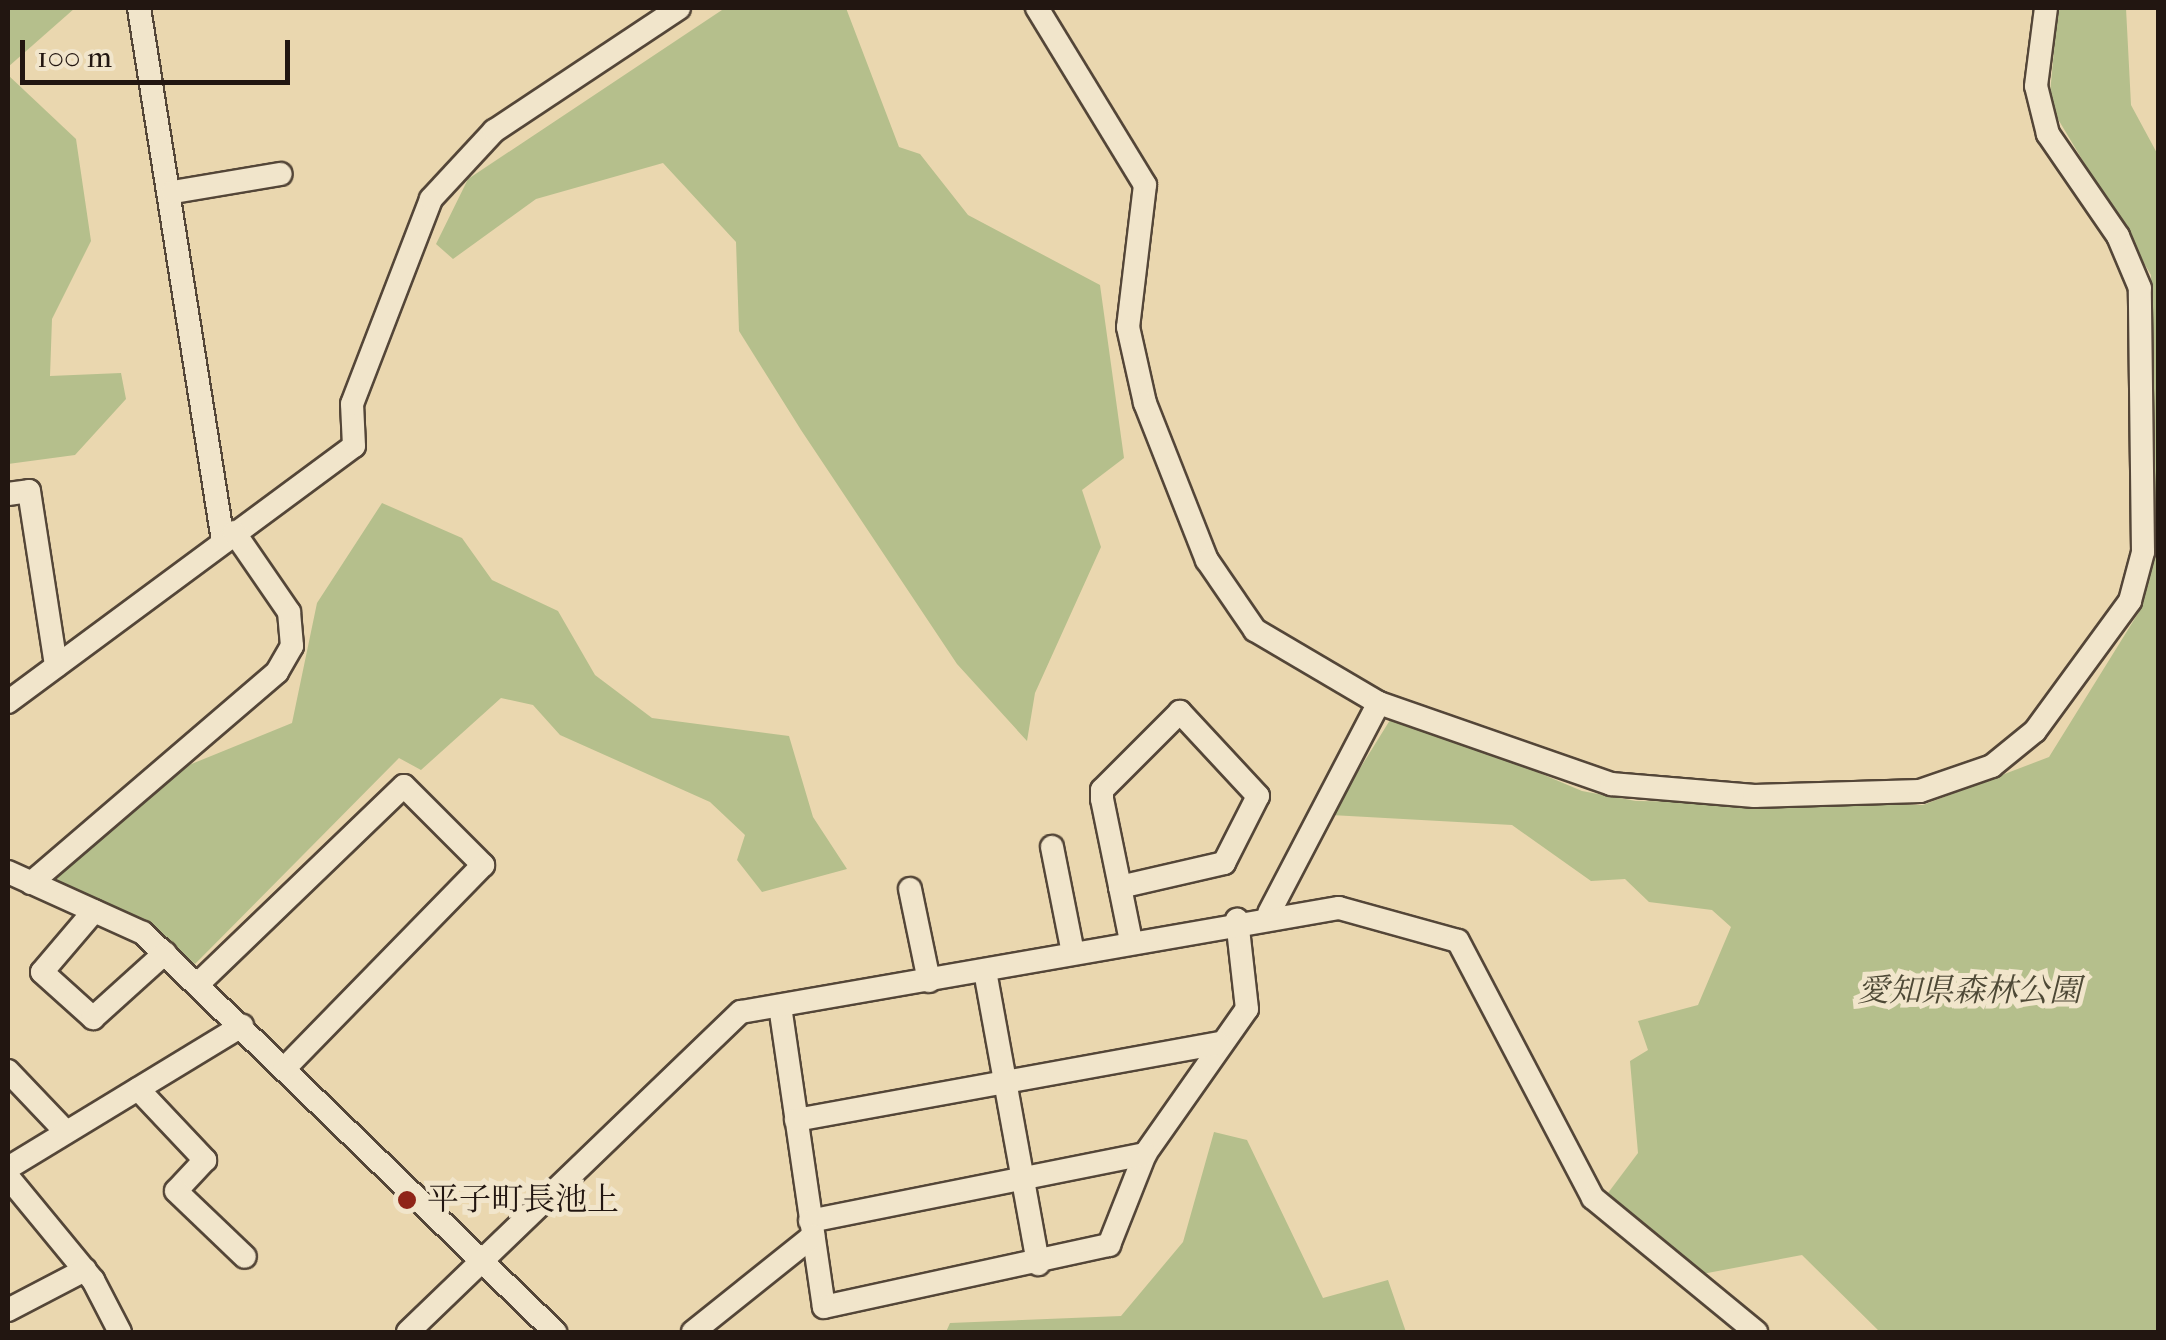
<!DOCTYPE html>
<meta charset="utf-8">
<style>
body{margin:0}
#map{position:relative;width:2166px;height:1340px;overflow:hidden;background:#ead7af;font-family:"IM FELL French Canon","Noto Serif JP",serif}
div>[style]{position:absolute}
[style*='--x']{left:calc(var(--x)*1px);top:calc(var(--y)*1px);width:calc(var(--w)*1px);rotate:calc(var(--a)*1deg)}
.green>*{inset:0;background:#b5bf8c}
.roads{filter:drop-shadow(2px 0 #544638) drop-shadow(-2px 0 #544638) drop-shadow(0 2px #544638) drop-shadow(0 -2px #544638)}
.minor>*{height:22px;margin:-11px;padding:0 11px;transform-origin:11px;border-radius:11px;background:#f1e5cb}
.dots>*{width:28px;height:28px;translate:-50% -50%;box-sizing:border-box;border:5px solid #f1e5cb;border-radius:50%}
span{translate:-50% -50%;white-space:nowrap;text-align:center;line-height:1.15;-webkit-text-stroke:10px #f1e5cb;paint-order:stroke}
.park-label{font-size:32px;color:#4e4936;font-style:italic}
.poi-label{font-size:32px;color:#221611}
.left{translate:0 -50%;text-align:left}
.frame{position:absolute;inset:0;border:10px solid #221611;pointer-events:none}
.scale{position:absolute;left:20px;top:40px;width:270px;height:45px;box-sizing:border-box;border:5px solid #221611;border-top:0;padding-left:12px;font-size:30px;line-height:35px;white-space:nowrap;color:#221611;-webkit-text-stroke:8px #f1e5cb;paint-order:stroke}
</style>
<div id="map">
<div class="green">
<div style="clip-path:polygon(8px 8px,75px 8px,8px 67px)"></div>
<div style="clip-path:polygon(725px 8px,846px 8px,899px 147px,920px 154px,968px 215px,1100px 285px,1124px 458px,1082px 490px,1101px 547px,1035px 693px,1027px 741px,957px 664px,801px 430px,739px 331px,736px 242px,663px 163px,536px 199px,453px 259px,436px 244px,468px 179px)"></div>
<div style="clip-path:polygon(2058px 8px,2126px 8px,2131px 105px,2158px 155px,2158px 1332px,1880px 1332px,1802px 1255px,1697px 1275px,1605px 1197px,1638px 1153px,1630px 1061px,1648px 1050px,1638px 1021px,1698px 1005px,1731px 927px,1712px 910px,1649px 902px,1625px 879px,1591px 881px,1512px 825px,1331px 815px,1395px 712px,1582px 791px,1636px 801px,1923px 805px,2049px 757px,2142px 607px,2154px 557px,2151px 275px,2049px 104px)"></div>
<div style="clip-path:polygon(8px 75px,76px 139px,91px 241px,52px 319px,50px 376px,121px 373px,126px 399px,75px 455px,8px 464px)"></div>
<div style="clip-path:polygon(382px 503px,462px 538px,492px 580px,558px 611px,595px 675px,652px 718px,789px 736px,813px 817px,847px 869px,762px 892px,737px 860px,745px 835px,710px 802px,560px 735px,533px 705px,501px 698px,421px 770px,399px 758px,195px 964px,150px 925px,48px 882px,189px 765px,292px 723px,317px 603px)"></div>
<div style="clip-path:polygon(1214px 1132px,1247px 1140px,1323px 1298px,1388px 1280px,1406px 1332px,946px 1332px,950px 1323px,1121px 1316px,1183px 1242px)"></div>
</div>
<div class="roads">
<div class="minor">
<div style="--x:139;--y:8;--w:540;--a:81.04"></div>
<div style="--x:1037;--y:8;--w:207;--a:58.6"></div>
<div style="--x:1145;--y:185;--w:143;--a:96.8"></div>
<div style="--x:1128;--y:327;--w:78;--a:77.4"></div>
<div style="--x:1145;--y:403;--w:169;--a:68.5"></div>
<div style="--x:1207;--y:560;--w:85;--a:55.6"></div>
<div style="--x:1255;--y:630;--w:144;--a:30.5"></div>
<div style="--x:173;--y:192;--w:109;--a:-9.5"></div>
<div style="--x:8;--y:494;--w:21;--a:-8"></div>
<div style="--x:29;--y:491;--w:177;--a:81.2"></div>
<div style="--x:8;--y:702;--w:430;--a:-36.5"></div>
<div style="--x:354;--y:446;--w:42;--a:-92.7"></div>
<div style="--x:352;--y:404;--w:220;--a:-68.9"></div>
<div style="--x:431;--y:199;--w:93;--a:-47.2"></div>
<div style="--x:494;--y:131;--w:222;--a:-33.6"></div>
<div style="--x:1379;--y:703;--w:246;--a:19.2"></div>
<div style="--x:1611;--y:784;--w:144;--a:4.8"></div>
<div style="--x:1754;--y:796;--w:166;--a:-1.7"></div>
<div style="--x:1920;--y:791;--w:76;--a:-19.1"></div>
<div style="--x:1992;--y:766;--w:55;--a:-39.1"></div>
<div style="--x:2035;--y:731;--w:161;--a:-53.8"></div>
<div style="--x:2130;--y:601;--w:51;--a:-75.1"></div>
<div style="--x:2143;--y:552;--w:264;--a:-90.7"></div>
<div style="--x:2140;--y:288;--w:56;--a:-112.9"></div>
<div style="--x:2118;--y:236;--w:124;--a:-124.5"></div>
<div style="--x:2048;--y:134;--w:49;--a:-104"></div>
<div style="--x:2036;--y:86;--w:79;--a:-82.7"></div>
<div style="--x:1052;--y:847;--w:108;--a:78.8"></div>
<div style="--x:8;--y:872;--w:148;--a:24.3"></div>
<div style="--x:143;--y:933;--w:574;--a:44.08"></div>
<div style="--x:31;--y:883;--w:324;--a:-40.6"></div>
<div style="--x:277;--y:672;--w:30;--a:-60"></div>
<div style="--x:292;--y:646;--w:34;--a:-95"></div>
<div style="--x:289;--y:612;--w:97;--a:-124.5"></div>
<div style="--x:1120;--y:887;--w:107;--a:-13"></div>
<div style="--x:1224;--y:863;--w:75;--a:-63.1"></div>
<div style="--x:1258;--y:796;--w:115;--a:-132.9"></div>
<div style="--x:1180;--y:712;--w:110;--a:135"></div>
<div style="--x:1102;--y:790;--w:9;--a:90"></div>
<div style="--x:1102;--y:799;--w:90;--a:78.4"></div>
<div style="--x:1120;--y:887;--w:55;--a:78.5"></div>
<div style="--x:910;--y:889;--w:94;--a:78.3"></div>
<div style="--x:94;--y:911;--w:80;--a:130.4"></div>
<div style="--x:42;--y:972;--w:69;--a:42"></div>
<div style="--x:93;--y:1018;--w:97;--a:-42.1"></div>
<div style="--x:1269;--y:913;--w:237;--a:-62.4"></div>
<div style="--x:985;--y:971;--w:298;--a:79.7"></div>
<div style="--x:199;--y:983;--w:284;--a:-43.9"></div>
<div style="--x:404;--y:786;--w:112;--a:45"></div>
<div style="--x:483;--y:865;--w:284;--a:134.3"></div>
<div style="--x:780;--y:1006;--w:304;--a:81.7"></div>
<div style="--x:824;--y:1307;--w:292;--a:-12.3"></div>
<div style="--x:1109;--y:1245;--w:98;--a:-68.4"></div>
<div style="--x:1145;--y:1154;--w:177;--a:-54.9"></div>
<div style="--x:1247;--y:1009;--w:90;--a:-96.4"></div>
<div style="--x:8;--y:1071;--w:84;--a:46.4"></div>
<div style="--x:138;--y:1089;--w:98;--a:46.7"></div>
<div style="--x:205;--y:1160;--w:42;--a:133.1"></div>
<div style="--x:176;--y:1191;--w:95;--a:43.7"></div>
<div style="--x:796;--y:1120;--w:429;--a:-10.3"></div>
<div style="--x:8;--y:1168;--w:274;--a:-31.3"></div>
<div style="--x:8;--y:1177;--w:134;--a:50.5"></div>
<div style="--x:93;--y:1280;--w:59;--a:62.6"></div>
<div style="--x:810;--y:1221;--w:342;--a:-11.3"></div>
<div style="--x:8;--y:1310;--w:87;--a:-27.5"></div>
<div style="--x:408;--y:1332;--w:462;--a:-43.9"></div>
<div style="--x:741;--y:1012;--w:607;--a:-9.87"></div>
<div style="--x:1339;--y:908;--w:123;--a:15.5"></div>
<div style="--x:1458;--y:941;--w:290;--a:62.3"></div>
<div style="--x:1593;--y:1198;--w:211;--a:39.4"></div>
<div style="--x:693;--y:1332;--w:154;--a:-38.7"></div>
</div>
</div>
<div class="dots">
<div style="left:407px;top:1200px;background:#8f2418"></div>
</div>
<div class="park-label">
<span style="left:1969px;top:991px">愛知県森林公園</span>
</div>
<div class="poi-label">
<span class="left" style="left:427px;top:1200px">平子町長池上</span>
</div>
<div class="frame"></div>
<div class="scale">100 m</div>
</div>
